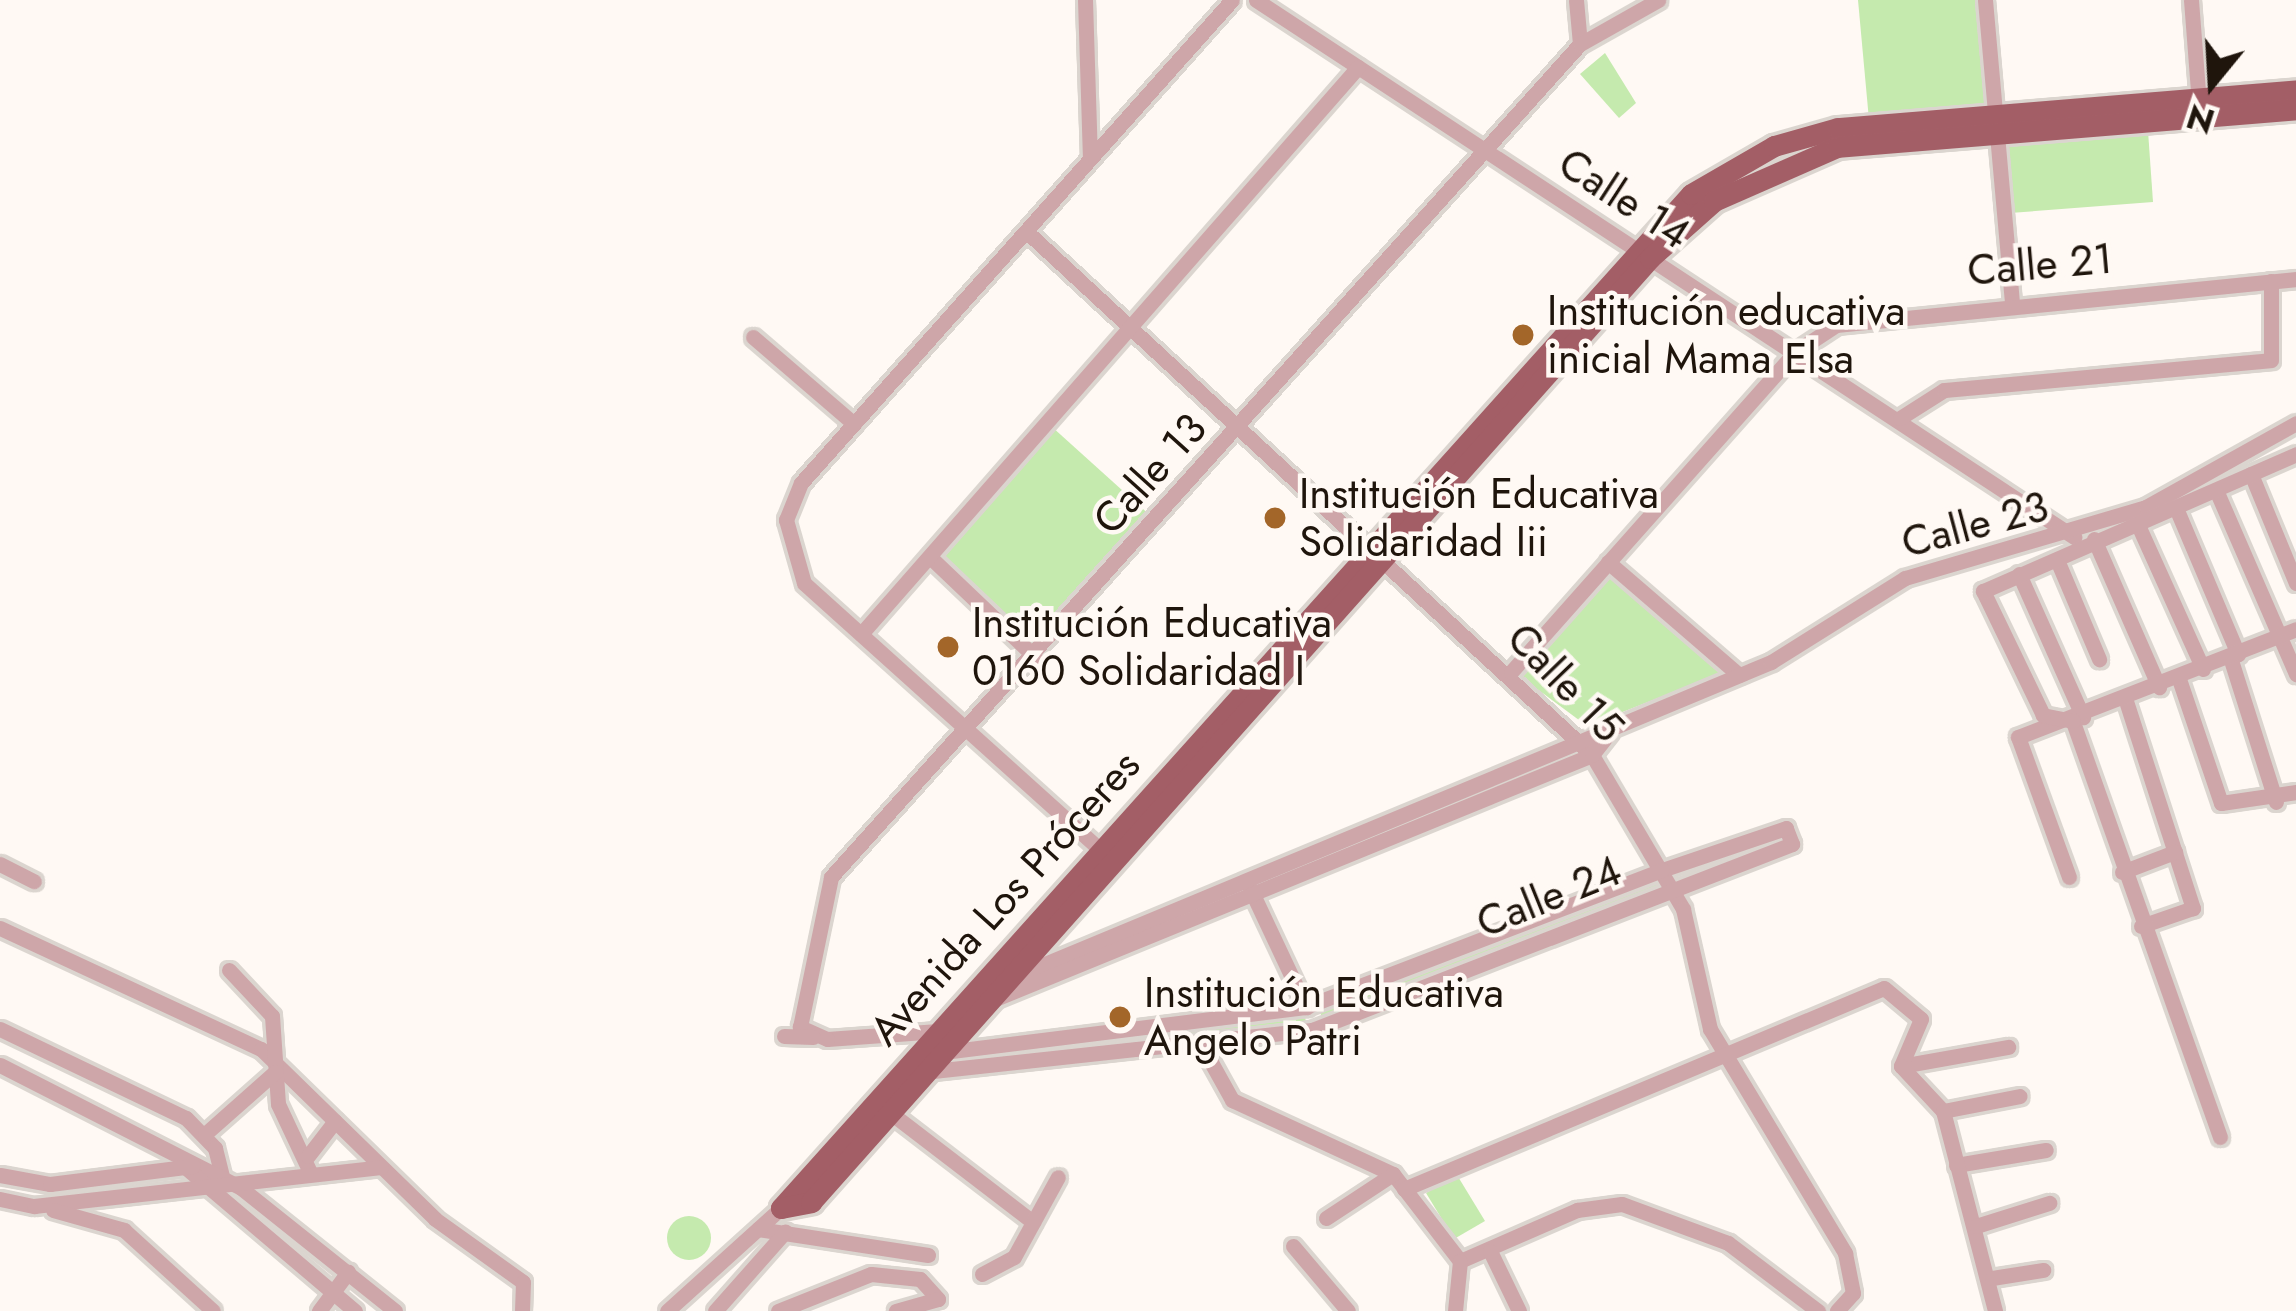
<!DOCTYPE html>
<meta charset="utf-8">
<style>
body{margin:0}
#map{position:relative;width:2296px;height:1311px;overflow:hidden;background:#fff9f4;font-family:Jost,sans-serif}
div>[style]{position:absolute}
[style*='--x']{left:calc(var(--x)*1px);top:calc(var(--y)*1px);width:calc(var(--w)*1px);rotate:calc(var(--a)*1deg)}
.green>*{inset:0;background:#c5eaae}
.round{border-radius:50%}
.roads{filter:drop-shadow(3px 0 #dbd5cf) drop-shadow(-3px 0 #dbd5cf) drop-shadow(0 3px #dbd5cf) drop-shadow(0 -3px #dbd5cf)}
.minor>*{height:15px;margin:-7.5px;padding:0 7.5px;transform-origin:7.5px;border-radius:7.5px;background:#cea6a9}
.major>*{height:21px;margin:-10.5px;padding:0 10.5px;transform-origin:10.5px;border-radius:10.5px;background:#a35e66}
.dots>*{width:33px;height:33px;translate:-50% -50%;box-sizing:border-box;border:6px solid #fff9f4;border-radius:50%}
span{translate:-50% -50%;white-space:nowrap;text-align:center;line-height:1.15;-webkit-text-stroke:9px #fff9f4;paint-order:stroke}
.street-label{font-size:42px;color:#1f150c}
.poi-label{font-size:42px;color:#1f150c}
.left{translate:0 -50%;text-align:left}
.north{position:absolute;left:2152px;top:24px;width:120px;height:120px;-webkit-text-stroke:9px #fff9f4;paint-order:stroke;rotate:198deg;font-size:33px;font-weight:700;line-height:48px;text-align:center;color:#1f150c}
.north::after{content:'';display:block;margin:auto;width:42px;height:54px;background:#1f150c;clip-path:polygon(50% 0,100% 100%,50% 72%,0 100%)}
</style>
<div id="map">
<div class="green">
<div style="clip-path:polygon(1858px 0,1980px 0,1992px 111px,1869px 120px)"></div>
<div style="clip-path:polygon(1605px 53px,1636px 103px,1619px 118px,1580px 74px)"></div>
<div style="clip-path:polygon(2148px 131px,2153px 202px,2010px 213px,2004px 143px)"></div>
<div style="clip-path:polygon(1051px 426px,1153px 518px,1036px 651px,936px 557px)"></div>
<div style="clip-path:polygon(1609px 567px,1727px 671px,1587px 726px,1517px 674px)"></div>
<div style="clip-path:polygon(1659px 875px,1664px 885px,1325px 1022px,1320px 1013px)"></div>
<div style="clip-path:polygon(1304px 1017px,1310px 1027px,944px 1065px,949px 1060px)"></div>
<div style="clip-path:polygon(1457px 1175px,1485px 1221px,1454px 1239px,1426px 1193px)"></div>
<div class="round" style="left:667px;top:1216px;width:44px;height:44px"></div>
</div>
<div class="roads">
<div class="minor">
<div style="--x:1085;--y:0;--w:157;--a:88.2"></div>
<div style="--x:1256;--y:0;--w:979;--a:33.28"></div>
<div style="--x:1576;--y:0;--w:44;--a:84.8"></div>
<div style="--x:1985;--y:0;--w:305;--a:84.9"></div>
<div style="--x:2191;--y:0;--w:105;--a:85.6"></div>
<div style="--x:1027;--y:232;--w:770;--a:42.79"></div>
<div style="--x:1592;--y:755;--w:179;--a:59.4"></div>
<div style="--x:1683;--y:909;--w:123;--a:77.3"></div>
<div style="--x:1710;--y:1029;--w:262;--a:58.9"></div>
<div style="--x:1845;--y:1253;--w:41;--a:78.7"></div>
<div style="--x:1853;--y:1293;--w:24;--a:132"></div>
<div style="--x:753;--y:337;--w:133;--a:40.7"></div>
<div style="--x:1900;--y:418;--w:52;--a:-32.5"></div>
<div style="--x:1944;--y:390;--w:328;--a:-5.2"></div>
<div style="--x:2271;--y:360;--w:79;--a:-90"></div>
<div style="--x:2251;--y:474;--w:118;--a:67.6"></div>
<div style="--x:2216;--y:490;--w:201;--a:66.5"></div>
<div style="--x:2176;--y:508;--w:159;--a:67"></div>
<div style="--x:2138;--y:525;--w:158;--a:65.7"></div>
<div style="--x:2094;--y:539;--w:162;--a:66.3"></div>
<div style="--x:930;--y:557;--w:145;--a:43.6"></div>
<div style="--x:2057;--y:560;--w:108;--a:67"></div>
<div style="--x:1608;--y:562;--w:173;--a:40.8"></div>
<div style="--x:2019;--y:574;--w:157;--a:65.9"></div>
<div style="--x:861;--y:634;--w:754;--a:-48.76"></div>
<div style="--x:2230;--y:657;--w:152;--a:72.4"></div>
<div style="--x:1511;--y:672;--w:428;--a:-48.4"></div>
<div style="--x:1795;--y:352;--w:49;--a:-33.4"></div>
<div style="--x:1836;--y:325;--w:462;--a:-5.7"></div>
<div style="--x:2179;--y:679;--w:131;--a:71.3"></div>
<div style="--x:2221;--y:803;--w:76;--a:-8.3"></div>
<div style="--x:2126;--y:701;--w:218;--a:72.1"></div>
<div style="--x:2193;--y:908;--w:55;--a:160.9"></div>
<div style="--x:1106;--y:855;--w:406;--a:-138"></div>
<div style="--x:804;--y:583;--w:66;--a:-105.9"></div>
<div style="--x:786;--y:520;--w:40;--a:-68"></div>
<div style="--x:801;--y:483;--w:647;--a:-48.26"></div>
<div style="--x:0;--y:864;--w:38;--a:27"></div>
<div style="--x:2122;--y:872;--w:57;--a:-20.7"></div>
<div style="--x:2069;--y:877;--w:149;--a:-110"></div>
<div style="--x:2018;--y:737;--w:298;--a:-21.2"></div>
<div style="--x:1250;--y:888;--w:132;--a:64.8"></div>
<div style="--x:0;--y:928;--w:288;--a:24.9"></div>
<div style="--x:261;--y:1049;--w:243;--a:44.3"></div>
<div style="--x:435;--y:1219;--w:108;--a:35.6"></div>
<div style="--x:523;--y:1282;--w:29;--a:92"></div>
<div style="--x:229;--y:970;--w:63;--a:46.9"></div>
<div style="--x:272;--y:1016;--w:88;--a:86.1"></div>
<div style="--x:278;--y:1104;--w:75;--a:64.8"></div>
<div style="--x:1016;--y:976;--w:818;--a:-22.58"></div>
<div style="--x:1771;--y:662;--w:158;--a:-32.1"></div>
<div style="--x:1905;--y:578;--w:251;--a:-16.4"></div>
<div style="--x:2146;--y:507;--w:172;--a:-29.2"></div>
<div style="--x:995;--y:999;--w:645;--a:-22.23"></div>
<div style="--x:1592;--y:755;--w:29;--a:-52"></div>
<div style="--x:0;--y:1029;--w:206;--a:25.6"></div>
<div style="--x:186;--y:1118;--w:42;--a:46"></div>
<div style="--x:215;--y:1148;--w:30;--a:76"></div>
<div style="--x:938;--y:1031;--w:111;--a:175.9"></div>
<div style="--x:827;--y:1039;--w:30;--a:-156"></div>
<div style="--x:800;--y:1027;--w:153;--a:-78.3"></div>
<div style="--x:831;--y:877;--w:1120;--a:-48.04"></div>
<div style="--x:1580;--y:44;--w:90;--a:-29.4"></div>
<div style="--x:784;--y:1036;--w:29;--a:2"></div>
<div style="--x:1202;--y:1046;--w:62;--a:60.9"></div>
<div style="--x:1232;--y:1100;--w:177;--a:24.7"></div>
<div style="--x:1393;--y:1174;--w:110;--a:52.4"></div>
<div style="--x:1460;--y:1261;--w:128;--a:-23.6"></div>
<div style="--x:1577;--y:1210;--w:45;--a:-7.6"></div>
<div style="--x:1622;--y:1204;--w:113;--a:20.2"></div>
<div style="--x:1728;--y:1243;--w:113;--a:37.1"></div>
<div style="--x:0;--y:1065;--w:271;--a:27"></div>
<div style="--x:241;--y:1188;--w:197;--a:38.6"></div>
<div style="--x:1901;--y:1066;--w:109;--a:-10.1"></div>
<div style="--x:924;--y:1072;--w:390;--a:-6.2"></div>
<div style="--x:1312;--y:1030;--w:515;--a:-21.18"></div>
<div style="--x:1792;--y:844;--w:17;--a:-111"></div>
<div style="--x:1786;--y:828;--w:131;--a:161.3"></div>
<div style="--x:1662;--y:870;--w:381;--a:159"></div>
<div style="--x:1306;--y:1007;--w:370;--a:172.9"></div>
<div style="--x:883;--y:1107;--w:189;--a:37.5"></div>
<div style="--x:1943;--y:1111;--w:78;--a:-11"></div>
<div style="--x:205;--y:1134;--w:94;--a:-41.5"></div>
<div style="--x:2220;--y:1137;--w:441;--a:-109.5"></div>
<div style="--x:2073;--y:721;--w:31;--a:-169"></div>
<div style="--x:2043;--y:715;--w:138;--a:-115.8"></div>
<div style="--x:1983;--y:591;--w:342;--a:-23.6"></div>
<div style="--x:308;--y:1156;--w:44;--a:-52.4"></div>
<div style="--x:1956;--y:1165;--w:91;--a:-9.5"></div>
<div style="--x:185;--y:1167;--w:223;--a:40.3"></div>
<div style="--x:0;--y:1175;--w:51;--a:10.2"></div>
<div style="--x:50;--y:1184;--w:144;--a:-7.2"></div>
<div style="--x:1404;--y:1189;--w:520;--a:-22.72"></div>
<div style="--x:1884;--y:988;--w:48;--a:40"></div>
<div style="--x:1921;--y:1019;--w:51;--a:113.1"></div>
<div style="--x:1901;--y:1066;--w:62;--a:47"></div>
<div style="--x:1943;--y:1111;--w:207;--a:75.4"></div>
<div style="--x:0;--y:1199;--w:35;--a:12"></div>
<div style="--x:34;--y:1206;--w:349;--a:-6.4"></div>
<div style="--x:53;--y:1210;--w:74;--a:15.7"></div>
<div style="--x:124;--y:1230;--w:120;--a:42.3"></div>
<div style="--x:1326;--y:1218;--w:80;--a:-33.3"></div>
<div style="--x:1976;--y:1226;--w:77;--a:-17.5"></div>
<div style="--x:758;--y:1229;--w:172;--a:8.7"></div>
<div style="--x:1293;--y:1246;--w:85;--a:49.8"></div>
<div style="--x:1490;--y:1251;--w:67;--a:64.2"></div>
<div style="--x:982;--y:1274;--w:36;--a:-28"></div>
<div style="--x:1014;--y:1257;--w:91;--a:-61.2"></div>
<div style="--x:1992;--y:1278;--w:52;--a:-8.9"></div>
<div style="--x:319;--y:1311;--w:49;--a:-53.4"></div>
<div style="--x:667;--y:1311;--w:154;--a:-42.1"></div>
<div style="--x:715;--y:1311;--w:106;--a:-48.5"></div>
<div style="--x:778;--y:1311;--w:100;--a:-21.7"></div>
<div style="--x:871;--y:1274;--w:49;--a:5.8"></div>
<div style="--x:920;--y:1279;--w:27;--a:48"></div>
<div style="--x:938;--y:1299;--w:44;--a:164.1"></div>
<div style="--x:1455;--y:1311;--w:50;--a:-84.3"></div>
</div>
<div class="major">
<div style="--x:781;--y:1208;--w:1362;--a:-48.09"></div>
<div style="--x:1691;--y:194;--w:96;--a:-30"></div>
<div style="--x:1774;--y:146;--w:66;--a:-15.7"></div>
<div style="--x:1838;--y:128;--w:460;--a:-4.7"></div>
<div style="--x:781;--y:1208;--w:31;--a:-11"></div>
<div style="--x:811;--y:1202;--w:1263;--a:-48.37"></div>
<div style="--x:1650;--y:258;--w:86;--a:-41.7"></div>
<div style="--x:1714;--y:201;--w:134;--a:-23.7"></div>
<div style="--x:1837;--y:147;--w:461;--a:-4.7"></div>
</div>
</div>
<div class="dots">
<div style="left:1523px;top:335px;background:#a36629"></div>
<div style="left:1275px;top:518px;background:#a36629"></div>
<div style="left:948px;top:647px;background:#a36629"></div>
<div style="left:1120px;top:1017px;background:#a36629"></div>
</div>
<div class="street-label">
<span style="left:1624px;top:199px;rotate:33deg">Calle 14</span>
<span style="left:2040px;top:265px;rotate:-5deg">Calle 21</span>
<span style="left:1150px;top:474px;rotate:-48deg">Calle 13</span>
<span style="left:1975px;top:525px;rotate:-15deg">Calle 23</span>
<span style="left:1565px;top:683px;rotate:46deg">Calle 15</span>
<span style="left:1549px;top:897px;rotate:-22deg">Calle 24</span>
<span style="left:1005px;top:898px;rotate:-48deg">Avenida Los Próceres</span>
</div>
<div class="poi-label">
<span class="left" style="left:1547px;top:335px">Institución educativa<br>inicial Mama Elsa</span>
<span class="left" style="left:1299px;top:518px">Institución Educativa<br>Solidaridad Iii</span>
<span class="left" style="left:972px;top:647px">Institución Educativa<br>0160 Solidaridad I</span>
<span class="left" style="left:1144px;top:1017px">Institución Educativa<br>Angelo Patri</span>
</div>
<div class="north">N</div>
</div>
